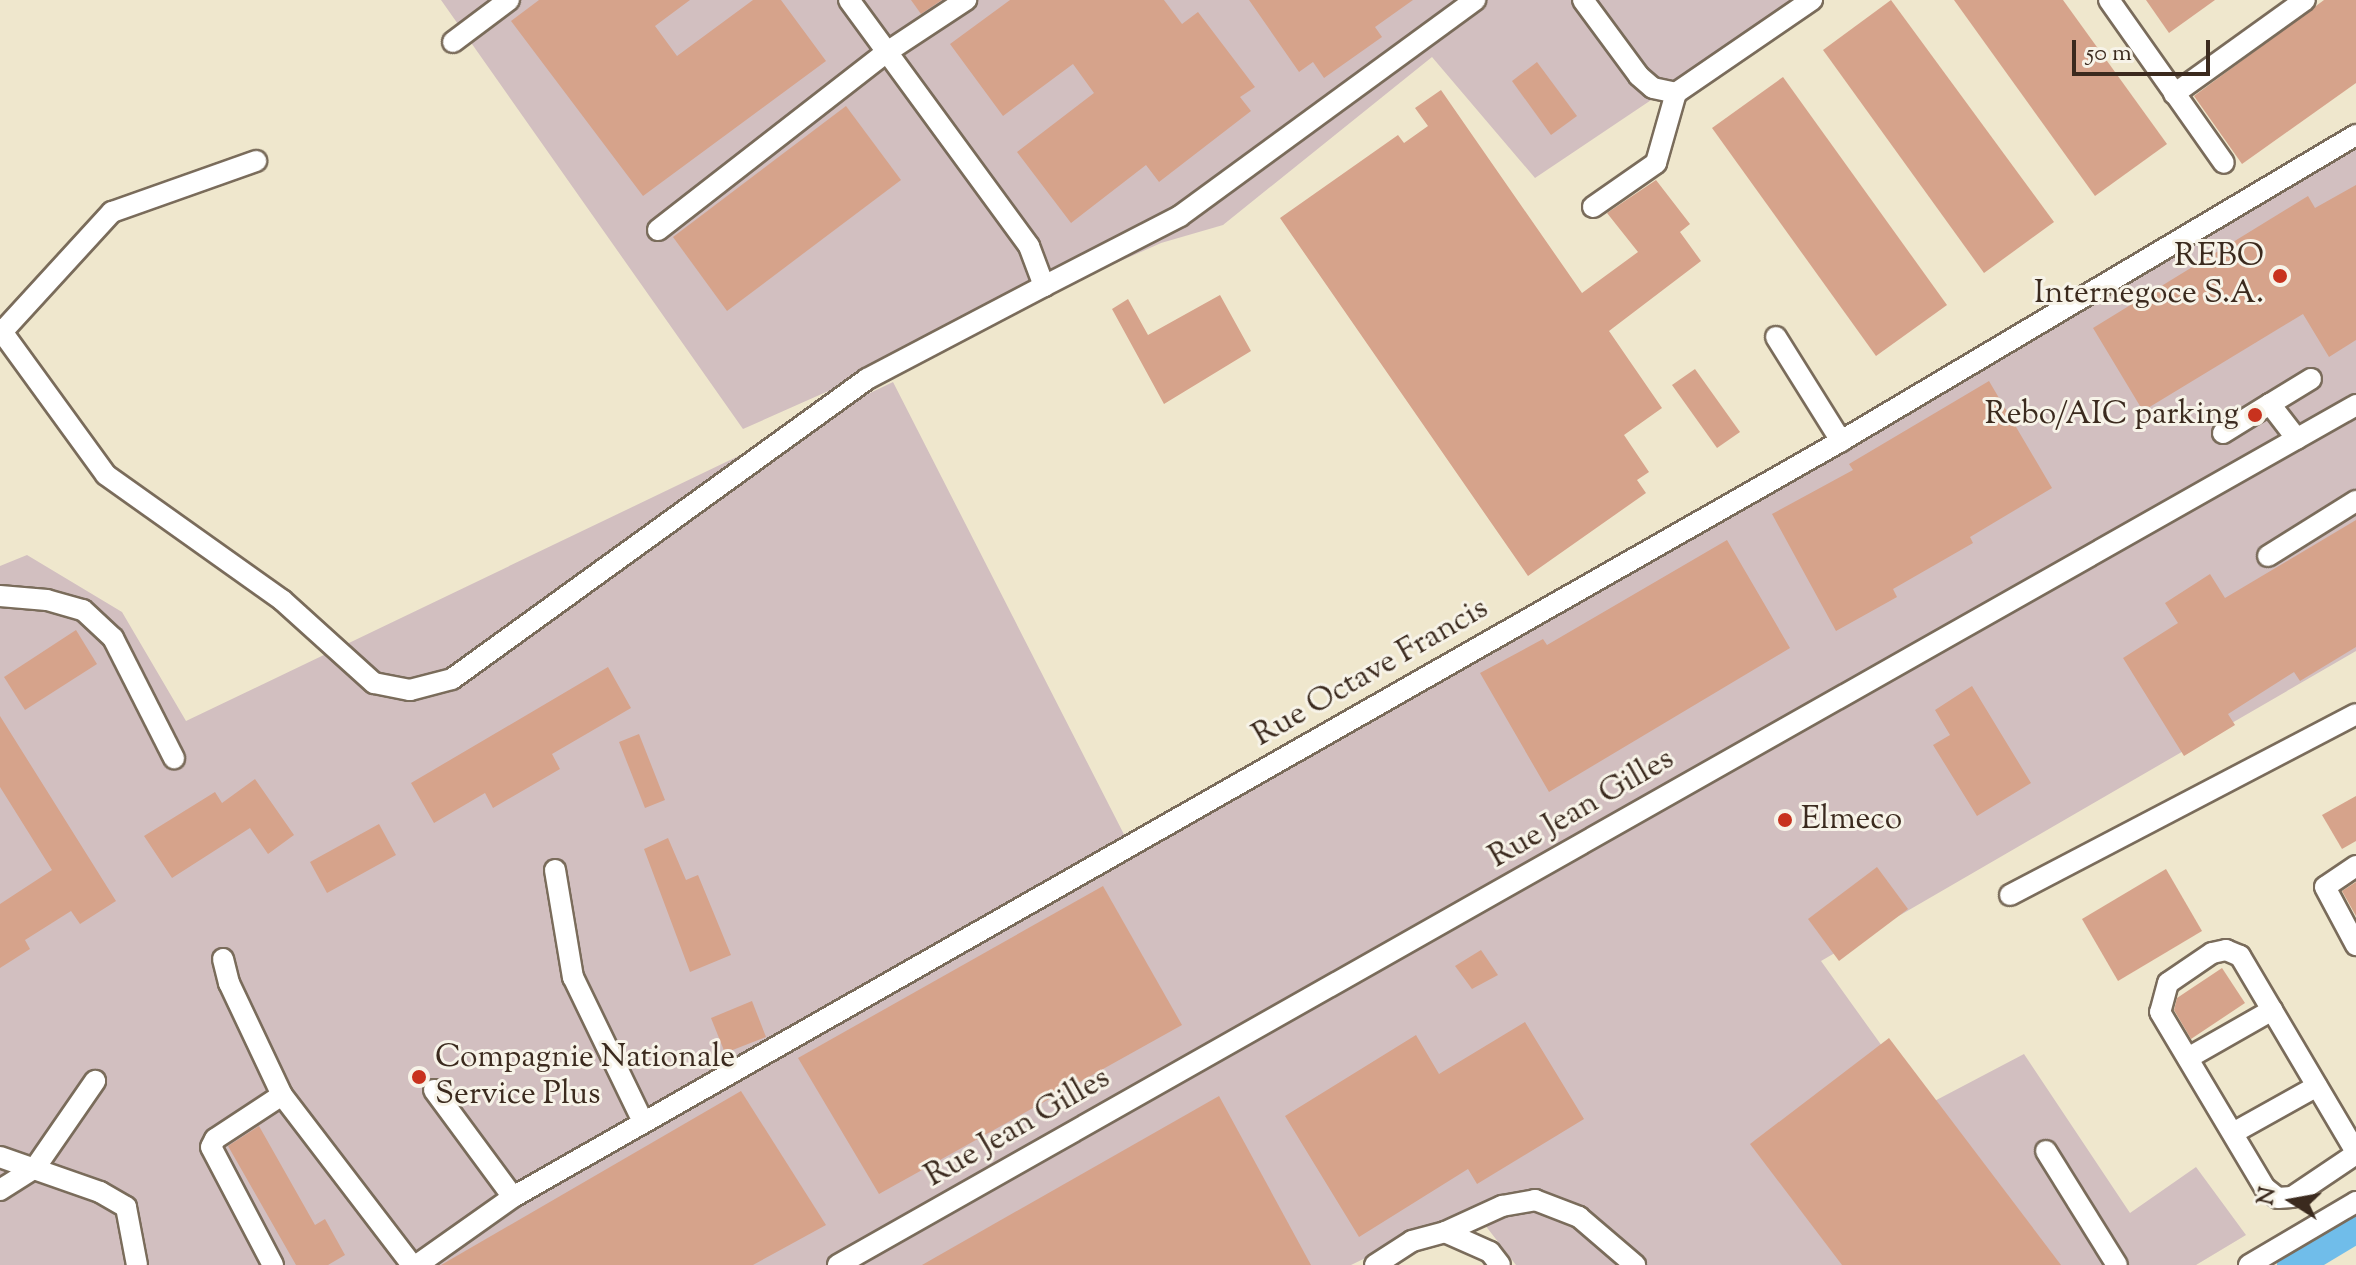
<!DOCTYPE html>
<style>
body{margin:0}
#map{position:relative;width:2356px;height:1265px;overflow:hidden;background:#efe7cd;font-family:"Sorts Mill Goudy",serif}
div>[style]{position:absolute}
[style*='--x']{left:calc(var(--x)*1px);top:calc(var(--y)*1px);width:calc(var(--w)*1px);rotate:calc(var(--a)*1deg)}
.industrial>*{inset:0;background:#d2bfc0}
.river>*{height:32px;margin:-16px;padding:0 16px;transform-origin:16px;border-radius:16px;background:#70bdea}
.building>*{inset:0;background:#d6a38b}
.roads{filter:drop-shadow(2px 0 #7a6c5b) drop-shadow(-2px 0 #7a6c5b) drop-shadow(0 2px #7a6c5b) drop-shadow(0 -2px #7a6c5b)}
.minor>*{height:20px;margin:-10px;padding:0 10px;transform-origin:10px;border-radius:10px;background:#fff}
.dots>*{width:22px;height:22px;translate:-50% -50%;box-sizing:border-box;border:4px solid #f7f3e8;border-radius:50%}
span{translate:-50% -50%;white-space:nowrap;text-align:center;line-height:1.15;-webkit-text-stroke:6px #f7f3e8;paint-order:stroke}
.poi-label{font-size:32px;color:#3b2a1e}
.right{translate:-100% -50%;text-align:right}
.left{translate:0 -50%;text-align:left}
.street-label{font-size:32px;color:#3b2a1e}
.north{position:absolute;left:2252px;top:1161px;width:80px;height:80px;-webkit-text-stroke:6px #f7f3e8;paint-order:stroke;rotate:281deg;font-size:22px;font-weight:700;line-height:32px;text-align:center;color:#3b2a1e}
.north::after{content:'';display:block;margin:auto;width:28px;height:36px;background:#3b2a1e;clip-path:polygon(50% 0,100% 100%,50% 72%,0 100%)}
.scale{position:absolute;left:2072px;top:40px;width:138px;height:36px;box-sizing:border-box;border:4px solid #3b2a1e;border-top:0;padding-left:10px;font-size:24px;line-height:28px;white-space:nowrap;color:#3b2a1e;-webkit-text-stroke:6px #f7f3e8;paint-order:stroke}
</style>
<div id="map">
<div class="industrial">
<div style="clip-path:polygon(441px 0,1800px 0,1535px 178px,1432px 57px,1223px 225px,1161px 243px,743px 429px)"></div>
<div style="clip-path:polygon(2356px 149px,2356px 651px,1821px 961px,1925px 1106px,2024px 1054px,2130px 1213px,2196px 1167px,2246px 1235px,2196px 1265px,1516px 1265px,1471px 1207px,1351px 1265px,0 1265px,0 566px,27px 555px,122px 612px,186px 721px,893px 382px,1134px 854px)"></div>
</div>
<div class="river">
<div style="--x:2293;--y:1265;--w:74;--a:-31.1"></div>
</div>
<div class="building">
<div style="clip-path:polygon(539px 0,690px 0,655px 26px,677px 56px,753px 0,781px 0,826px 61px,643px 196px,511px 21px)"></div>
<div style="clip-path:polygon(911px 0,942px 0,921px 14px)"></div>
<div style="clip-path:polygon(1010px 0,1164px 0,1182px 24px,1198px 12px,1255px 87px,1240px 97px,1251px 111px,1159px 182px,1146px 165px,1071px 223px,1017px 152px,1094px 93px,1073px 64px,1003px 116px,950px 44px)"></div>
<div style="clip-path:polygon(1249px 0,1413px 0,1375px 27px,1382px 37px,1324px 78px,1313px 62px,1299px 72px)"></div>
<div style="clip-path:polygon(1891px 0,2054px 222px,1984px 273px,1823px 50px)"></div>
<div style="clip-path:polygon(1954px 0,2063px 0,2167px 144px,2095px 196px)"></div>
<div style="clip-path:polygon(2146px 0,2215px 0,2169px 33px)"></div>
<div style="clip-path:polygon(2324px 0,2356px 0,2356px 83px,2242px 164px,2194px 96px)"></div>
<div style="clip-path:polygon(1537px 62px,1577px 116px,1551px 135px,1512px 81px)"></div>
<div style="clip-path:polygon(1783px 77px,1947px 305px,1876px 356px,1712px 128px)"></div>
<div style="clip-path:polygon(1441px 90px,1582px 293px,1638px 252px,1607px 213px,1656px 180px,1690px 224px,1680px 232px,1701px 261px,1609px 331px,1662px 408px,1624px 435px,1649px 472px,1637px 480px,1646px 493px,1528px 576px,1280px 218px,1398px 135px,1404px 143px,1428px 126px,1415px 108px)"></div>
<div style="clip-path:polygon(846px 106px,901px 180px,727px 311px,673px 237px)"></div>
<div style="clip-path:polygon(2356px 185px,2356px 340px,2329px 357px,2303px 314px,2143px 411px,2093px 328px,2308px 196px,2315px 208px)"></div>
<div style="clip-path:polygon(1220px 295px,1251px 351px,1164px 404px,1112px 309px,1128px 299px,1148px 335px)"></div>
<div style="clip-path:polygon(1695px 369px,1740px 432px,1717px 448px,1672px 385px)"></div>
<div style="clip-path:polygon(1989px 381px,2052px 488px,1970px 537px,1973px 543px,1893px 589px,1897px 597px,1836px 631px,1772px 514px,1853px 470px,1849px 464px)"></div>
<div style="clip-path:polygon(2356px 520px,2356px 647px,2300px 681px,2294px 672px,2228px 714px,2235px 725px,2184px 756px,2123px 658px,2178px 623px,2165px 603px,2210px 574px,2225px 598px)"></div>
<div style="clip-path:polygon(1727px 540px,1790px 648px,1549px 792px,1480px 673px,1543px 639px,1547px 645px)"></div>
<div style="clip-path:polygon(76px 630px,97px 664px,25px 710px,4px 677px)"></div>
<div style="clip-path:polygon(608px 667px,631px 708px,552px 754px,560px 769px,493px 808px,485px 793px,434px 823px,411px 783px)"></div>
<div style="clip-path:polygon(1972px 686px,2031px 783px,1977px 816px,1933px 745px,1950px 735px,1935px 710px)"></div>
<div style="clip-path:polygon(0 716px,116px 901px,80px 924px,71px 911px,25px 940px,30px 949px,0 968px,0 904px,52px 870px,0 787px)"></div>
<div style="clip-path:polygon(639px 734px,665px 800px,645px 808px,619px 742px)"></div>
<div style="clip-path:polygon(255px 779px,294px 835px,268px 854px,250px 828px,172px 878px,144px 836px,215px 792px,222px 803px)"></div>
<div style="clip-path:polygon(2356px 796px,2356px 841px,2342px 849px,2322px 815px)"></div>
<div style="clip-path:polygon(379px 824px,396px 855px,327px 893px,310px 862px)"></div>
<div style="clip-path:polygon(668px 838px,686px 880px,698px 875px,731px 955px,690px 972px,644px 849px)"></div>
<div style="clip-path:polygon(1877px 867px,1908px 909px,1839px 961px,1808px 919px)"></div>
<div style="clip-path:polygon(2166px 869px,2202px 931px,2118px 981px,2082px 919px)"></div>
<div style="clip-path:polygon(2356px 882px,2356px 916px,2342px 891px)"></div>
<div style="clip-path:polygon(1103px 886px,1182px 1025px,879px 1194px,798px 1058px)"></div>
<div style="clip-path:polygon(1481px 950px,1498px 975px,1472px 989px,1455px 966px)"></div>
<div style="clip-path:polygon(2222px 968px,2245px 1003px,2191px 1039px,2174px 1010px,2177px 998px)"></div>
<div style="clip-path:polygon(752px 1001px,766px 1037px,725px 1053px,711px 1018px)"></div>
<div style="clip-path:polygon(1525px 1022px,1584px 1119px,1477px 1184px,1468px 1169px,1359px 1237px,1285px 1116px,1416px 1035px,1439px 1074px)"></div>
<div style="clip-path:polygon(1889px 1038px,2061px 1265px,1842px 1265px,1750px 1144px)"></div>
<div style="clip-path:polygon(741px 1091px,826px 1225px,753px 1265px,441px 1265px)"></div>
<div style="clip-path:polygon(1219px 1096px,1311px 1265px,922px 1265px)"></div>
<div style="clip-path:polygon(259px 1126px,315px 1225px,325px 1219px,345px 1255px,328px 1265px,296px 1265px,228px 1146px)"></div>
</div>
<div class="roads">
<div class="minor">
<div style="--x:849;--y:0;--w:305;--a:53.8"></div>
<div style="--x:1029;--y:246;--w:43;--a:69.4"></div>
<div style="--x:1044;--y:286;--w:153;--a:-27.2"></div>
<div style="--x:1180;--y:216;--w:366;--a:-36.2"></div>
<div style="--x:1583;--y:0;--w:94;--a:53.6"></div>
<div style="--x:1639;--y:76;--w:18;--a:41"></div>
<div style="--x:1653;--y:88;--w:24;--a:12"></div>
<div style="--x:1676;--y:93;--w:165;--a:-34.4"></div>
<div style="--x:2109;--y:0;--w:199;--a:54.8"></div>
<div style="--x:453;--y:42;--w:70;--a:-36.9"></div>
<div style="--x:2174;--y:94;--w:161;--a:-35.7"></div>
<div style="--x:1593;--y:207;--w:77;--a:-34.9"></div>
<div style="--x:1656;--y:163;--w:73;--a:-74.1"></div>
<div style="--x:658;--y:230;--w:290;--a:-37.9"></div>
<div style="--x:887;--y:52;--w:95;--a:-33.4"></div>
<div style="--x:0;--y:329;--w:180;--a:54"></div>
<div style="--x:106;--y:475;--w:216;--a:35.4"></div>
<div style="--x:282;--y:600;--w:124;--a:42.1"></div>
<div style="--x:374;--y:683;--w:37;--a:11"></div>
<div style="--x:410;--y:690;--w:43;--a:-14.7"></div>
<div style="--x:452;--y:679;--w:512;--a:-35.86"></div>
<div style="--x:867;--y:379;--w:200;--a:-27.7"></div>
<div style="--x:2;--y:332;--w:163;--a:-47.5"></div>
<div style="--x:112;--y:212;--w:153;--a:-19.5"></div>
<div style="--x:1776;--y:337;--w:123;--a:58"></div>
<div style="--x:2270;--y:404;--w:48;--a:-31.4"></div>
<div style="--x:2223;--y:433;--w:55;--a:-31.7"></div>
<div style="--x:2270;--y:404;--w:44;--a:52.4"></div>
<div style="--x:2268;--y:556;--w:104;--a:-32"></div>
<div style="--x:0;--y:596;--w:47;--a:4.9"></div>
<div style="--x:47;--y:600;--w:37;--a:16"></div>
<div style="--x:83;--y:610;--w:41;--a:43"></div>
<div style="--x:113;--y:638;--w:135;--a:63.1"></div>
<div style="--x:2356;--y:866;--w:37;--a:146"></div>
<div style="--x:2325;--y:887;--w:66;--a:61.9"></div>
<div style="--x:555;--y:870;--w:109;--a:80.5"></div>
<div style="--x:573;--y:977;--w:161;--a:64.2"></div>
<div style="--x:2010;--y:895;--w:390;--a:-27.6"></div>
<div style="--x:223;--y:959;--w:25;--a:76"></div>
<div style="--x:229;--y:983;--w:124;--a:64.7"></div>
<div style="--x:282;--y:1095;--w:214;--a:52.6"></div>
<div style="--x:2188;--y:1058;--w:97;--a:-29.7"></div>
<div style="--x:434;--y:1090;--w:133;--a:53.6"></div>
<div style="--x:2233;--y:1133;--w:96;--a:-29.2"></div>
<div style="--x:2046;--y:1151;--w:134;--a:58.1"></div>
<div style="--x:2356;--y:1152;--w:228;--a:-120.6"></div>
<div style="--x:2240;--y:956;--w:15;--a:-157"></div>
<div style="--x:2226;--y:950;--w:14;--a:168"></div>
<div style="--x:2212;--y:953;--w:53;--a:145.7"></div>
<div style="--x:2168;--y:983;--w:30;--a:105"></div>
<div style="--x:2160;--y:1012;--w:205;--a:59.2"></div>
<div style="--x:2265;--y:1188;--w:16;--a:38"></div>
<div style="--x:2278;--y:1198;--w:14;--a:-4"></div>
<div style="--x:2292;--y:1197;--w:77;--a:-33.9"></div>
<div style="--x:0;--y:1157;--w:106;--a:19.3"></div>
<div style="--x:100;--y:1192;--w:30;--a:30"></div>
<div style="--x:126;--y:1207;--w:59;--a:79.3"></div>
<div style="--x:0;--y:1190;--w:41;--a:-32.2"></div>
<div style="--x:35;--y:1168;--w:106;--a:-55.4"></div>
<div style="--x:1445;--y:1232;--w:63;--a:-24.5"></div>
<div style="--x:1502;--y:1206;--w:34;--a:-10"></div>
<div style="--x:1535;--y:1200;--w:47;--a:21.1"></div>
<div style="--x:1579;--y:1217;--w:74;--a:40.6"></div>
<div style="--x:273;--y:1265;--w:133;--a:-117.7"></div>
<div style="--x:211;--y:1147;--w:9;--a:-63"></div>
<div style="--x:215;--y:1139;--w:80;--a:-33.3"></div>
<div style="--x:417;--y:1265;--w:118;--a:-35.3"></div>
<div style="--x:513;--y:1197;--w:1528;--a:-29.65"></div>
<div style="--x:1841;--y:441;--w:599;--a:-30.72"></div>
<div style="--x:838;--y:1265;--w:1745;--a:-29.53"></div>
<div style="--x:1375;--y:1265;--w:44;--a:-33"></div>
<div style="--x:1412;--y:1241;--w:34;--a:-15"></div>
<div style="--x:1445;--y:1232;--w:49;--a:24"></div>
<div style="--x:1490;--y:1252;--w:16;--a:52"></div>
<div style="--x:2249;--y:1265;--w:124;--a:-30.5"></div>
</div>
</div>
<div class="dots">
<div style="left:2280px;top:276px;background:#c8321e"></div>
<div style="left:2255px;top:415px;background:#c8321e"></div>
<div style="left:1785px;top:820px;background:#c8321e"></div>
<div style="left:419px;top:1077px;background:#c8321e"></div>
</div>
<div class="poi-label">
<span class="right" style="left:2264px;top:276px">REBO<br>Internegoce S.A.</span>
<span class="right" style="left:2239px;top:415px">Rebo/AIC parking</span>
<span class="left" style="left:1801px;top:820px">Elmeco</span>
<span class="left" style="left:435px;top:1077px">Compagnie Nationale<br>Service Plus</span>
</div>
<div class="street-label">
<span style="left:1371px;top:673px;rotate:-30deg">Rue Octave Francis</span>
<span style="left:1582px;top:809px;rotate:-30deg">Rue Jean Gilles</span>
<span style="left:1018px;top:1128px;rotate:-30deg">Rue Jean Gilles</span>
</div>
<div class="north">N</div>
<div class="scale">50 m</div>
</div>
